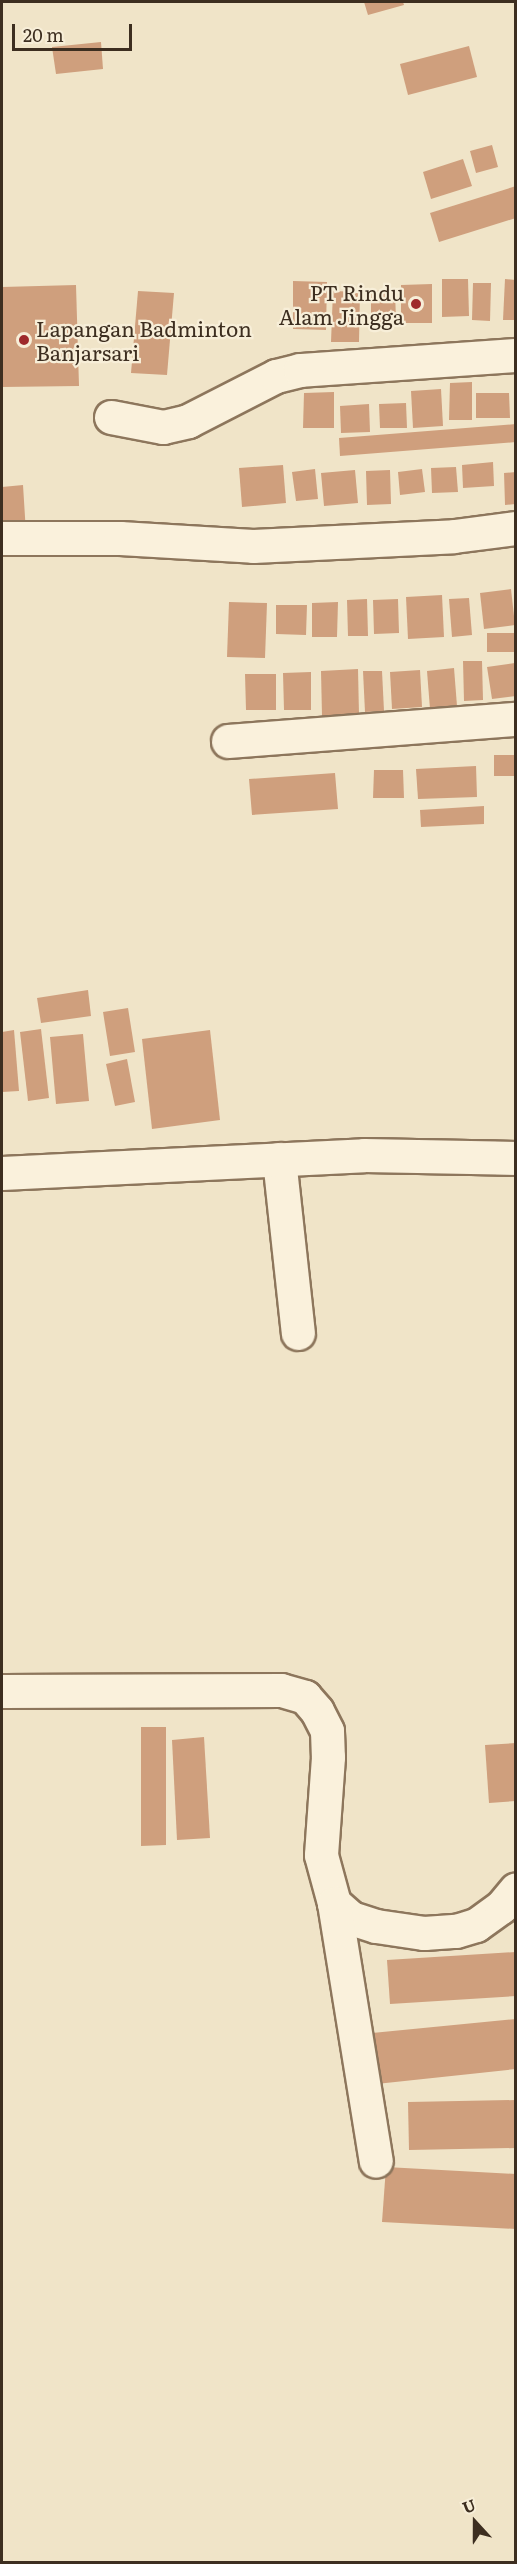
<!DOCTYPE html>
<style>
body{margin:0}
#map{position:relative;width:517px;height:2564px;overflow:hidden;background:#f0e4c8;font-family:Literata,serif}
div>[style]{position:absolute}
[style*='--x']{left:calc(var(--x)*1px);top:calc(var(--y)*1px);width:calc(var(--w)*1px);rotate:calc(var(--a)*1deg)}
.building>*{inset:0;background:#cf9f7d}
.roads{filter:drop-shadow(2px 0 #8d765c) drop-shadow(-2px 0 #8d765c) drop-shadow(0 2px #8d765c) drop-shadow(0 -2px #8d765c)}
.street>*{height:33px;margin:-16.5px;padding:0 16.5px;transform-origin:16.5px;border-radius:16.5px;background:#faf1dc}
.dots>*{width:16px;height:16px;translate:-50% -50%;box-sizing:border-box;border:3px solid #f7eed8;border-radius:50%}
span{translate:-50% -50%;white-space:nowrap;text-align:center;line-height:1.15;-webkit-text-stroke:4.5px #f7eed8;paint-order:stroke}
.poi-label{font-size:21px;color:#3d2e20}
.right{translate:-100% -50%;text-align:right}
.left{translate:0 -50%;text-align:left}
.frame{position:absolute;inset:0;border:3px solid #3d2e20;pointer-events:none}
.north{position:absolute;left:445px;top:2492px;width:60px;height:60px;-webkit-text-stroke:4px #f7eed8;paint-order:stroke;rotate:339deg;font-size:16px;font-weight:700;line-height:24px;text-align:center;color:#3d2e20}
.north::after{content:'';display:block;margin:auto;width:21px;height:27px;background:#3d2e20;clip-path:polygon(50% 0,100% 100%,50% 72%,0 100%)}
.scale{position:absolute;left:12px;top:24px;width:120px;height:27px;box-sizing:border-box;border:3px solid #3d2e20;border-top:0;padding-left:8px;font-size:18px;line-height:21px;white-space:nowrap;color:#3d2e20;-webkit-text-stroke:4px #f7eed8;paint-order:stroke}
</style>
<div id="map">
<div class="building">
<div style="clip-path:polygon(364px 2px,403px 2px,404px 5px,368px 15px)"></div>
<div style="clip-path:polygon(101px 42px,103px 69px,56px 74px,52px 47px)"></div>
<div style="clip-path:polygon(469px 46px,477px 77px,408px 95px,400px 64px)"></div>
<div style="clip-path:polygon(492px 145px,498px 167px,476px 173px,470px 151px)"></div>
<div style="clip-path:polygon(463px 159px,472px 186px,431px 199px,423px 172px)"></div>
<div style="clip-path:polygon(516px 186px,516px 218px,439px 242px,430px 213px)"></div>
<div style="clip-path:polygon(442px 279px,468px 279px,469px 316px,442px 317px)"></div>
<div style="clip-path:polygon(505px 279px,516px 280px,516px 320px,503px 320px)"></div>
<div style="clip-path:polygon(293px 281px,327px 282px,326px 330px,293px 329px)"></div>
<div style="clip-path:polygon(473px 283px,491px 283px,490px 321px,472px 320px)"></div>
<div style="clip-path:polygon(432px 284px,432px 323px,401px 323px,401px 285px)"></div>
<div style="clip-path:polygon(76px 285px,79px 386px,2px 387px,2px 287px)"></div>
<div style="clip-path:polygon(395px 290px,396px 322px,371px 323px,371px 291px)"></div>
<div style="clip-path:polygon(138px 291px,174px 293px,167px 375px,131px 373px)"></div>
<div style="clip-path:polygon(333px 291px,360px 292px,359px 342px,331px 342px)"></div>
<div style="clip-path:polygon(472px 382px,472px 420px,449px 420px,450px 383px)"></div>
<div style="clip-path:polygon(441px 389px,443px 426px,413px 428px,411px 391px)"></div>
<div style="clip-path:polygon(334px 392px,334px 428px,303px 428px,304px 393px)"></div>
<div style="clip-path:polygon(476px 393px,509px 393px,510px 418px,476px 418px)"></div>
<div style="clip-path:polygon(406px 403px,407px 428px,380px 428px,379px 404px)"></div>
<div style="clip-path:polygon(369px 404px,370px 432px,341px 433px,340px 406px)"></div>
<div style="clip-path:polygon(516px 424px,516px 442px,340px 456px,339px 438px)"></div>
<div style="clip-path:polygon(493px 462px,494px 486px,463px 488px,462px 465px)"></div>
<div style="clip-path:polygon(283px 465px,286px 503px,242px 507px,239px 468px)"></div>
<div style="clip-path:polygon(456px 467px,458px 492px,432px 493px,431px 468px)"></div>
<div style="clip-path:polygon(315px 469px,318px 499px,296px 501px,292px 472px)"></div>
<div style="clip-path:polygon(422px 469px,425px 492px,400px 495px,398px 472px)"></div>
<div style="clip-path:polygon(355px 470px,358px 503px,324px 506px,321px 473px)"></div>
<div style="clip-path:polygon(390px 470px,391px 504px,367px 505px,366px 471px)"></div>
<div style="clip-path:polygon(516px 472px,516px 504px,505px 505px,504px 473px)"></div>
<div style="clip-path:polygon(23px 485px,26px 533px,2px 534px,2px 487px)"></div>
<div style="clip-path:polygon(511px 589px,515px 625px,484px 629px,480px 593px)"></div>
<div style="clip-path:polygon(442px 595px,444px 637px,408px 639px,406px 597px)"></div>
<div style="clip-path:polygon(469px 598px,472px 635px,452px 637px,449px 599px)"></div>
<div style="clip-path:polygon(367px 599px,368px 636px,348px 636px,347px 600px)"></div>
<div style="clip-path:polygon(398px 599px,399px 633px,374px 634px,373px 600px)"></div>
<div style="clip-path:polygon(229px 602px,267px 603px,265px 658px,227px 657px)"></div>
<div style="clip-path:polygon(338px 602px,337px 637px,312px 637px,312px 603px)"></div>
<div style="clip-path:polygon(276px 605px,307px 605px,306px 635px,276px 634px)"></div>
<div style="clip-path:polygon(487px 633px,516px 633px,516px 652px,487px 652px)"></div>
<div style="clip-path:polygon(463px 661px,482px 661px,483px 700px,464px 701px)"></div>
<div style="clip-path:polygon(515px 663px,516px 696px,492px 699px,487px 667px)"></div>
<div style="clip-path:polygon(454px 668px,457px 706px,430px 709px,427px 671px)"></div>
<div style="clip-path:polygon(358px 669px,359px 715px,322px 716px,321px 671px)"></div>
<div style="clip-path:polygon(420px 670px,422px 707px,392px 709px,390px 672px)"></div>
<div style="clip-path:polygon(363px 671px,382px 671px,384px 711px,365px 712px)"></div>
<div style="clip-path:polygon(311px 672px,311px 710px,284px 710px,283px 673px)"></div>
<div style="clip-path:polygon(245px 674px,276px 674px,276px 710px,246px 710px)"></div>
<div style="clip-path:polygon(494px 755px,516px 755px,516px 776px,494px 776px)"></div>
<div style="clip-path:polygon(476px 766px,477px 797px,418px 799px,416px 769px)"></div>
<div style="clip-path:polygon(374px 770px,403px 770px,404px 798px,373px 798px)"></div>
<div style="clip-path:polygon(335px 773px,338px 809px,252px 815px,249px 779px)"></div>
<div style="clip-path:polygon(484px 806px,484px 824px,421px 827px,420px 810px)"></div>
<div style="clip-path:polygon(88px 990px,91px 1016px,41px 1023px,37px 998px)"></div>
<div style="clip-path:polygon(128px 1008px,135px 1052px,110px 1056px,103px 1012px)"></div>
<div style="clip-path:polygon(41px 1029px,49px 1098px,28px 1101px,20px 1032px)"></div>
<div style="clip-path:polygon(14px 1030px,19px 1091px,2px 1092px,2px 1032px)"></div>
<div style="clip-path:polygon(210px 1030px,220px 1120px,152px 1129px,142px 1039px)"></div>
<div style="clip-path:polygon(83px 1034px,89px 1101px,56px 1104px,50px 1037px)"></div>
<div style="clip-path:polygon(127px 1059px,135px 1102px,115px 1106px,106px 1064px)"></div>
<div style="clip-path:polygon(141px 1727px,166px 1727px,166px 1845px,141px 1846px)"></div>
<div style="clip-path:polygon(204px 1737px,210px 1838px,177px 1840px,172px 1740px)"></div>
<div style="clip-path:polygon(516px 1743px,516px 1801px,489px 1803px,485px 1745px)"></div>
<div style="clip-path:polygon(516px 1952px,516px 1996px,390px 2004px,387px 1960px)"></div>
<div style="clip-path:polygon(516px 2019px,516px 2069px,367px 2085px,362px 2034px)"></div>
<div style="clip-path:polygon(516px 2100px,516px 2148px,409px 2150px,408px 2102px)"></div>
<div style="clip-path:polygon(386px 2167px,516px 2174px,516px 2229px,382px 2222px)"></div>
</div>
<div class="roads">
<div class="street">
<div style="--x:111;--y:417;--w:53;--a:10.9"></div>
<div style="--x:163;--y:427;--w:26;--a:-13"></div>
<div style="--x:188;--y:421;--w:99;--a:-27.1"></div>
<div style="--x:276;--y:376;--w:25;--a:-14"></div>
<div style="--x:300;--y:370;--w:217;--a:-4"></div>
<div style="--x:2;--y:538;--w:118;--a:0"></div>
<div style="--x:120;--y:538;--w:133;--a:3.4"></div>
<div style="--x:253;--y:546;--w:201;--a:-2.8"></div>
<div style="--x:454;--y:536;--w:63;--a:-7.4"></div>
<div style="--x:228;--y:741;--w:289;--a:-4.4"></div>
<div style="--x:279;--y:1159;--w:175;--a:83.8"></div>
<div style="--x:2;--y:1173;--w:362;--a:-2.8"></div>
<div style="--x:364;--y:1155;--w:152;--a:1.1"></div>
<div style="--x:2;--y:1691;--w:279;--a:-0.2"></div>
<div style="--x:281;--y:1690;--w:25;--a:16"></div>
<div style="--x:305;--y:1697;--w:18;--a:49"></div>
<div style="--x:317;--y:1711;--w:22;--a:63"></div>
<div style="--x:327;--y:1731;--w:26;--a:88"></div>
<div style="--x:328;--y:1757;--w:98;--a:94.1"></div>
<div style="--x:321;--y:1855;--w:50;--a:74.8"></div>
<div style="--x:334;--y:1903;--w:23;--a:41"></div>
<div style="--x:351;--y:1918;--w:26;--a:18"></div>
<div style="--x:376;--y:1926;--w:49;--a:8.3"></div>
<div style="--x:424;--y:1933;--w:32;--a:-4"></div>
<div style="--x:456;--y:1931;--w:21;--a:-17"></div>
<div style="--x:476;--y:1925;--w:31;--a:-36"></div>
<div style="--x:501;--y:1907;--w:23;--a:-50"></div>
<div style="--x:334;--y:1903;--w:261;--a:80.8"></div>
</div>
</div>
<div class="dots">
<div style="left:416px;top:304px;background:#9e2a2b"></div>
<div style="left:24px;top:340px;background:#9e2a2b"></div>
</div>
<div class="poi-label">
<span class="right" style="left:404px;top:304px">PT Rindu<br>Alam Jingga</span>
<span class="left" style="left:36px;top:340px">Lapangan Badminton<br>Banjarsari</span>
</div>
<div class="frame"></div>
<div class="north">U</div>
<div class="scale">20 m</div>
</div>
